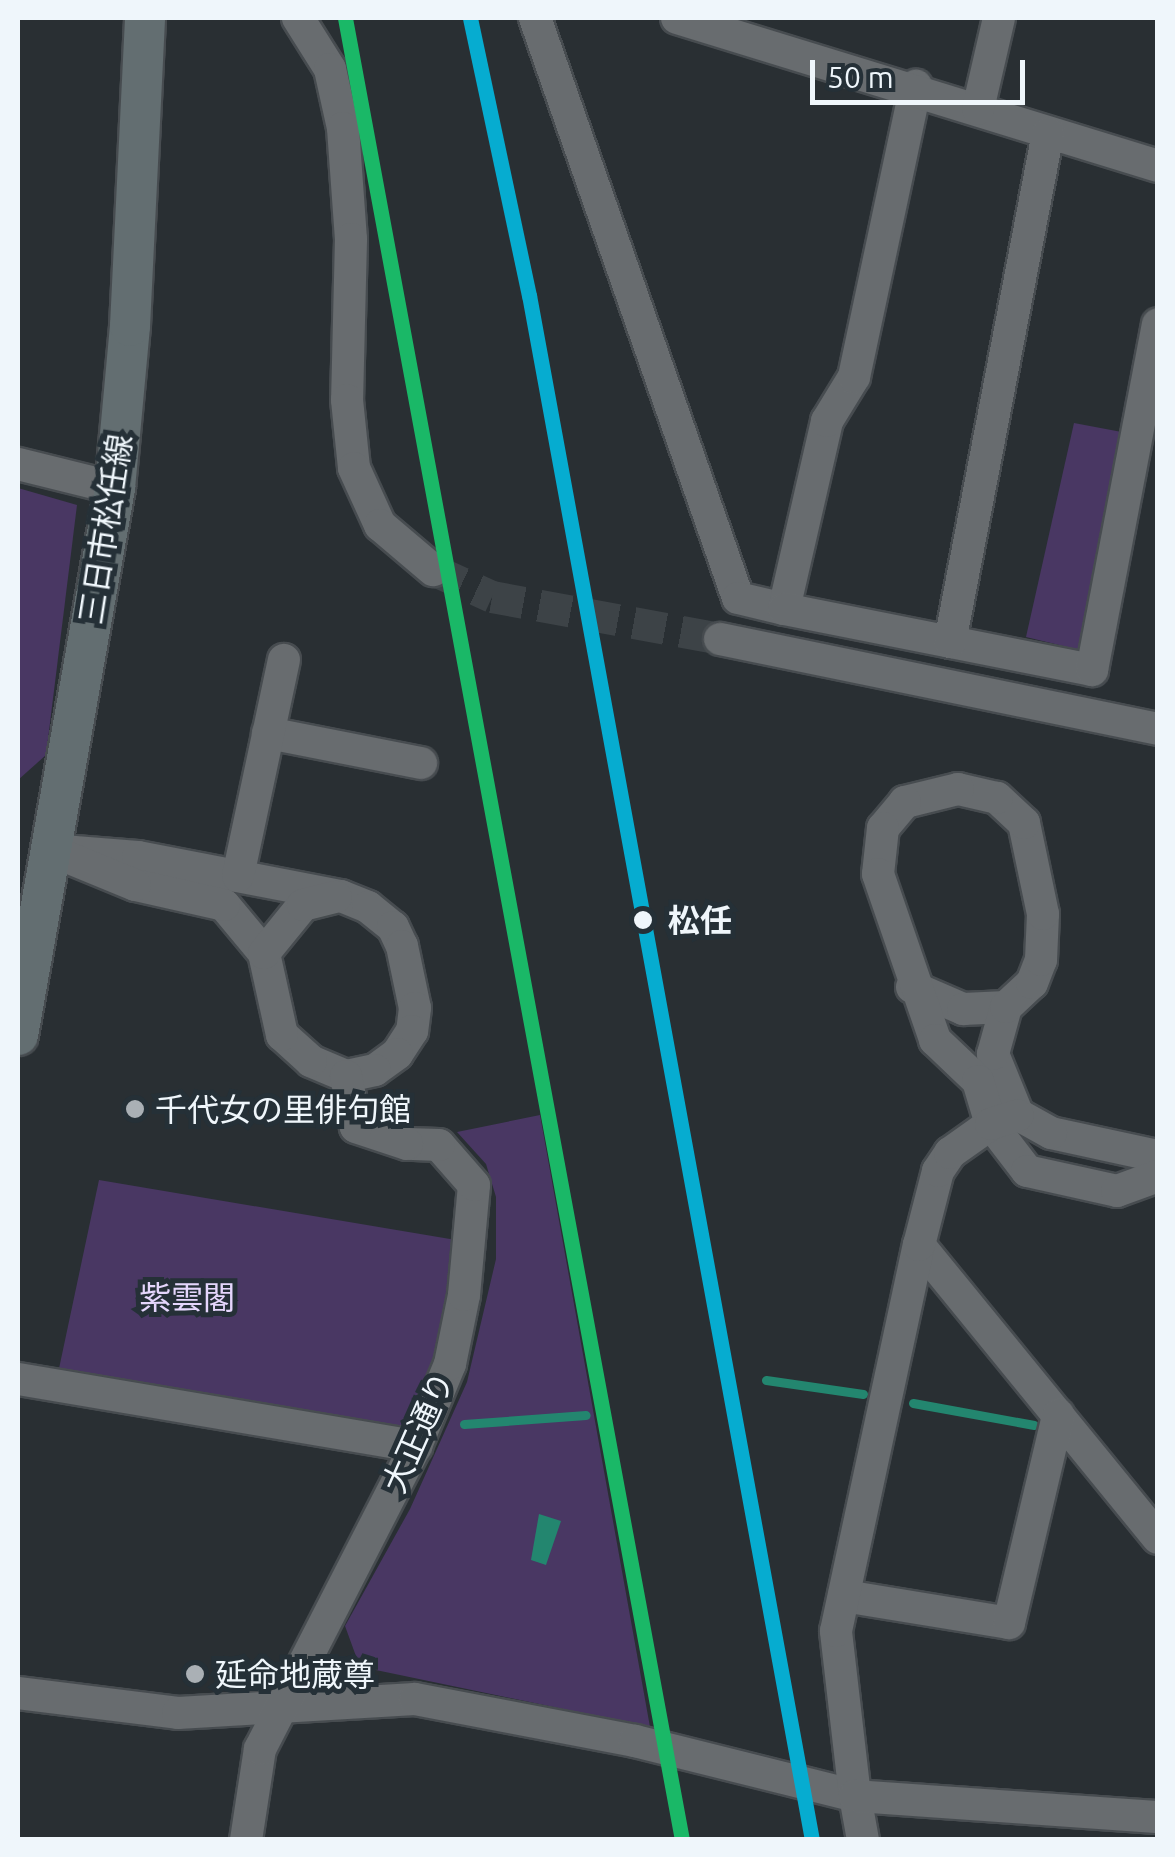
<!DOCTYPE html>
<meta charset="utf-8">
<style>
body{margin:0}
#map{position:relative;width:1175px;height:1857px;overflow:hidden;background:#292f33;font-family:Ubuntu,"Noto Sans JP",sans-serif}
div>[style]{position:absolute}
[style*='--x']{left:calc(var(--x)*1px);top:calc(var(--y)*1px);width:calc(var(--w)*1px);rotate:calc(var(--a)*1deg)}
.green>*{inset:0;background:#493763}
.water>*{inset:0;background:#23866f}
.stream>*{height:9px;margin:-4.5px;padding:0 4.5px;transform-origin:4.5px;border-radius:4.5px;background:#23866f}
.minor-tunnel>*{height:32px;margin-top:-16px;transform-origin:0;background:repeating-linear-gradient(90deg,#3d4347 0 32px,transparent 0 48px)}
.roads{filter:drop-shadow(2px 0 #474c50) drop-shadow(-2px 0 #474c50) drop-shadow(0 2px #474c50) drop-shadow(0 -2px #474c50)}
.minor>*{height:32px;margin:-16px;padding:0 16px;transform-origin:16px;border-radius:16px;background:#686c6f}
.major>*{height:40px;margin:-20px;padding:0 20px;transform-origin:20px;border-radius:20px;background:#636e71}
.rail-1>*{height:15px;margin:-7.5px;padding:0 7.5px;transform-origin:7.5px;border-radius:7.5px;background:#06acd0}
.rail-2>*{height:15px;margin:-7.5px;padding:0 7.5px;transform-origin:7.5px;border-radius:7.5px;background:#1ab867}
.dots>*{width:28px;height:28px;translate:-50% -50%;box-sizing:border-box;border:5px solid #253037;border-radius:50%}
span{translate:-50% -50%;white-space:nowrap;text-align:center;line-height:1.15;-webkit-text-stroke:10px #253037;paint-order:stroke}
.street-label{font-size:32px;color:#eff6fb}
.stop-label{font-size:32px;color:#eff6fb;font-weight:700}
.left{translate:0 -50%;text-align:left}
.poi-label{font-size:32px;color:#eff6fb}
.park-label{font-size:32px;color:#e5d6fc}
.frame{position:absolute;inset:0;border:20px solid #eff6fb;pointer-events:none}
.scale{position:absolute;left:810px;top:60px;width:215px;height:45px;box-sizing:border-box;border:5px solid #eff6fb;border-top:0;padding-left:12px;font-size:30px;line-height:35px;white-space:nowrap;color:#eff6fb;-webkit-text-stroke:8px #253037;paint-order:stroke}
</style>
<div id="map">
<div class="green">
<div style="clip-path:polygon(1074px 423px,1127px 433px,1084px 651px,1026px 637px)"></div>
<div style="clip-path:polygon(18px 488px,77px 505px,46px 755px,18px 780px)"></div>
<div style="clip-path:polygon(540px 1115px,650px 1727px,371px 1669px,357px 1659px,345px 1626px,410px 1509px,467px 1382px,496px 1259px,496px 1197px,486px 1164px,457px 1132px)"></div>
<div style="clip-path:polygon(99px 1180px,456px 1240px,436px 1380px,407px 1436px,57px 1378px)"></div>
</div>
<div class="water">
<div style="clip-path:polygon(539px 1514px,561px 1521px,546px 1565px,531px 1560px)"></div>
</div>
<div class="stream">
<div style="--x:766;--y:1380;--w:98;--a:8.2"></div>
<div style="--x:913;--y:1403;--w:123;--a:10.3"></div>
<div style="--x:464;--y:1424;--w:122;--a:-4.2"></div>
</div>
<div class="minor-tunnel">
<div style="--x:433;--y:570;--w:65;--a:24.6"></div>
<div style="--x:492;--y:597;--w:232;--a:10.4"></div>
</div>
<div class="roads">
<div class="minor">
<div style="--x:298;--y:18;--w:60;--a:57.9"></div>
<div style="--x:330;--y:69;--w:60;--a:77.6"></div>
<div style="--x:343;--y:128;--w:111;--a:85.9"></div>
<div style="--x:351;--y:239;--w:161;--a:91.4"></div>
<div style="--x:347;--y:400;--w:68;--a:84.1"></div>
<div style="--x:354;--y:468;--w:63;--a:65.5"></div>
<div style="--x:380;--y:525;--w:70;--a:40.3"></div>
<div style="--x:535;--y:18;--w:614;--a:70.71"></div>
<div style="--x:738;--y:598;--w:47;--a:13.4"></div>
<div style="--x:784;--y:609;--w:193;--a:-77.1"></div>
<div style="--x:827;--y:421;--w:52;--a:-58.5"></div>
<div style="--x:854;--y:377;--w:298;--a:-78"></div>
<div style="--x:677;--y:18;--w:503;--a:17.1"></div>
<div style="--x:978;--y:109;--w:93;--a:-77"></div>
<div style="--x:18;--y:464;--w:100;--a:13.9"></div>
<div style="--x:784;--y:609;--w:314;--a:11.2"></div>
<div style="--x:1092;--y:670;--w:352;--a:-79.2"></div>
<div style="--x:720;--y:639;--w:447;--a:11.6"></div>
<div style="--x:950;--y:642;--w:518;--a:-79.1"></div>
<div style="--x:268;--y:733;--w:156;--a:11.1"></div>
<div style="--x:50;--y:850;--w:88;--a:4.5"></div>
<div style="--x:138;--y:857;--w:207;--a:10.9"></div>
<div style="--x:341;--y:896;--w:29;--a:22"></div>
<div style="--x:368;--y:907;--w:32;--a:39"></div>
<div style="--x:393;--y:927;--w:21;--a:65"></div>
<div style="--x:402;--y:946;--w:63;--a:78.2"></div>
<div style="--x:415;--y:1008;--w:23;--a:97"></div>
<div style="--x:412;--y:1031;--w:27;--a:123"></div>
<div style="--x:397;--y:1054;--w:27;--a:144"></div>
<div style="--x:375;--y:1070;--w:30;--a:168"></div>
<div style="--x:346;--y:1076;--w:38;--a:-157"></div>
<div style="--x:311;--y:1061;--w:39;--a:-138"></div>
<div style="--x:282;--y:1035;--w:84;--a:-102.4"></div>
<div style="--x:264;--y:953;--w:62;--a:-129.8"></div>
<div style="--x:224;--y:905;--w:91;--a:-167.3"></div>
<div style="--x:135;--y:885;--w:92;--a:-157.6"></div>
<div style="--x:238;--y:876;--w:221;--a:-78"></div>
<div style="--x:264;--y:953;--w:62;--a:-50.9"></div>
<div style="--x:303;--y:905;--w:34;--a:-14"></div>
<div style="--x:912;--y:987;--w:56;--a:23.3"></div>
<div style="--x:963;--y:1009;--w:43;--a:-2.7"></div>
<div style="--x:1157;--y:1156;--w:108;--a:-167.8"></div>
<div style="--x:1051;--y:1133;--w:38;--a:-151"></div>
<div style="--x:1018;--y:1115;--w:66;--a:-112.3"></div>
<div style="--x:993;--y:1054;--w:49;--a:-74.5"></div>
<div style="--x:1006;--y:1007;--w:35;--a:-43"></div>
<div style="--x:1032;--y:983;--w:25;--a:-69"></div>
<div style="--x:1041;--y:960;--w:46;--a:-87.5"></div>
<div style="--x:1043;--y:914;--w:93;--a:-101.8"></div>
<div style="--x:1024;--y:823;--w:37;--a:-137"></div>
<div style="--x:997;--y:798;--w:40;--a:-167"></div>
<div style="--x:958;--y:789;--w:55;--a:166.2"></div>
<div style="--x:905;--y:802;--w:34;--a:130"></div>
<div style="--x:883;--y:828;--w:46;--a:96.2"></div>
<div style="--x:878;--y:874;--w:176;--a:71"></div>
<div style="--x:935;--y:1040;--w:59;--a:43.6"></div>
<div style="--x:978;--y:1081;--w:45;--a:73.2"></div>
<div style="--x:991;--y:1124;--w:59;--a:52.5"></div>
<div style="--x:1027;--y:1171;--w:92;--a:12.5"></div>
<div style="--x:1117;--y:1191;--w:44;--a:-20.1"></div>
<div style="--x:919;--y:1245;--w:378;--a:50.8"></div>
<div style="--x:18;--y:1379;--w:404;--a:9.6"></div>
<div style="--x:844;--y:1596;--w:167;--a:9.3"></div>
<div style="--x:1009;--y:1623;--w:214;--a:-76.7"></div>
<div style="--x:18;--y:1693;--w:161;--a:7.1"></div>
<div style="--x:178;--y:1713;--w:237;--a:-3.4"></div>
<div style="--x:415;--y:1699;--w:224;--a:10.8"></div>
<div style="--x:635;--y:1741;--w:227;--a:14"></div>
<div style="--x:855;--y:1796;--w:166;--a:-96.6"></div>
<div style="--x:836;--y:1631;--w:395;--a:-77.9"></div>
<div style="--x:919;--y:1245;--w:76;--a:-75.6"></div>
<div style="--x:938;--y:1171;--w:22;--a:-56"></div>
<div style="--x:950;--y:1153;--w:50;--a:-35.3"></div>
<div style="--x:991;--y:1124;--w:28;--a:-18"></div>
<div style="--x:246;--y:1840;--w:92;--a:-81.3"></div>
<div style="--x:260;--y:1749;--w:341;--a:-62.8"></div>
<div style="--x:416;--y:1446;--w:89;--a:-67.5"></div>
<div style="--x:450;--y:1364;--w:70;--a:-78.5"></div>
<div style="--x:464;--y:1295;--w:110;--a:-84.8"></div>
<div style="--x:474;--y:1185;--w:53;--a:-131.2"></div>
<div style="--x:439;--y:1145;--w:32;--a:-178"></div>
<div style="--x:407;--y:1144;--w:54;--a:-161.6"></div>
<div style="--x:356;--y:1127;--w:52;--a:-101.1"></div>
<div style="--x:863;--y:1840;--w:45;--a:-100.3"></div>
<div style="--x:855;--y:1796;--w:304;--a:4"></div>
</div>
<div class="major">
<div style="--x:18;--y:1035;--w:556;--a:-79.94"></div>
<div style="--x:115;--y:488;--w:163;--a:-84.7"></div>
<div style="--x:130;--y:326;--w:308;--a:-87.2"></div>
</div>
</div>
<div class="rail-1">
<div style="--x:470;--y:18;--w:283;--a:78"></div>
<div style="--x:529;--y:295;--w:1571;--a:79.62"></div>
</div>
<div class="rail-2">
<div style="--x:345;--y:18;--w:1853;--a:79.52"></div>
</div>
<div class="dots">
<div style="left:643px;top:920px;background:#eff6fb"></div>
<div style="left:135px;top:1109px;background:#aab0b5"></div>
<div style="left:195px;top:1674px;background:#aab0b5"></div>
</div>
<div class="street-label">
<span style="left:105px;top:529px;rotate:-81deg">三日市松任線</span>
<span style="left:418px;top:1432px;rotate:-66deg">大正通り</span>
</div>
<div class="stop-label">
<span class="left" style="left:668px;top:920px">松任</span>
</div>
<div class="poi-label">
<span class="left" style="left:155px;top:1109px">千代女の里俳句館</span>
<span class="left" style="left:215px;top:1674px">延命地蔵尊</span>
</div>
<div class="park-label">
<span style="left:187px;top:1297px">紫雲閣</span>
</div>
<div class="frame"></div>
<div class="scale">50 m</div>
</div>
